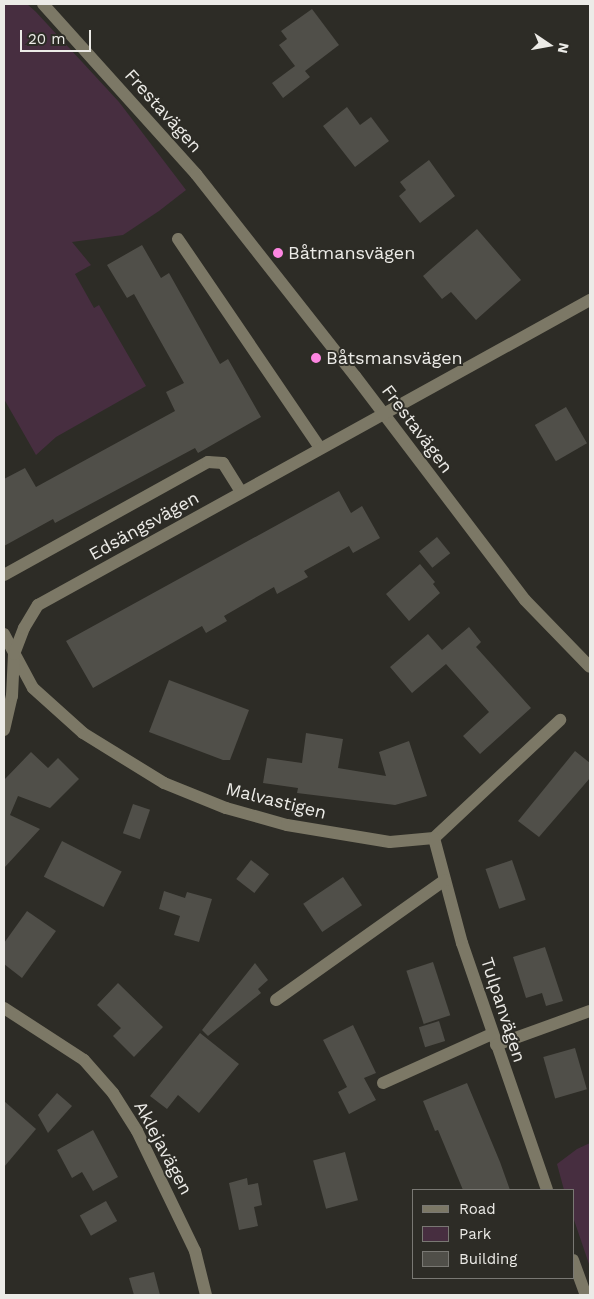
<!DOCTYPE html>
<html>
<head>
<meta charset="utf-8">
<style>
	body { margin:0 }
	#map { position:relative; width:594px; height:1299px; overflow:hidden; background:#2d2c26; font-family:"Work Sans",sans-serif }
	div>[style] { position:absolute }
	.green>* { inset:0; background:#472e40 }
	.building>* { inset:0; background:#504f49; transform-origin:0 0 }
	.minor>* { height:12px; margin:-6px; padding:0 6px; transform-origin:6px; border-radius:6px; background:#7c7866 }
	.dots>* { width:14px; height:14px; translate:-50% -50%; box-sizing:border-box; border:2px solid #2d2c26; border-radius:50% }
	span { translate:-50% -50%; white-space:nowrap; text-align:center; line-height:1.15; -webkit-text-stroke:4px #2d2c26; paint-order:stroke }
	.street-label { font-size:18px; color:#ecebe7 }
	.poi-label { font-size:18px; color:#ecebe7 }
	.left { translate:0 -50%; text-align:left }
	.frame { position:absolute; inset:0; border:5px solid #ecebe7; pointer-events:none }
	.legend { position:absolute; left:412px; top:1189px; width:162px; height:90px; box-sizing:border-box; background:#2d2c26; border:1px solid #797873; margin:0; padding:6px 9px; list-style:none; font-size:15px; color:#ecebe7 }
	.legend li { display:flex; align-items:center; gap:10px; height:25px }
	.legend b { width:25px; border:1px solid #797873 }
	.north { position:absolute; left:524px; top:20px; width:50px; height:50px; -webkit-text-stroke:4px #2d2c26; paint-order:stroke; rotate:102deg; font-size:14px; font-weight:700; line-height:20px; text-align:center; color:#ecebe7 }
	.north::after { content:''; display:block; margin:auto; width:18px; height:22px; background:#ecebe7; clip-path:polygon(50% 0,100% 100%,50% 72%,0 100%) }
	.scale { position:absolute; left:20px; top:30px; width:71px; height:22px; box-sizing:border-box; border:2px solid #ecebe7; border-top:0; padding-left:6px; font-size:15px; line-height:18px; white-space:nowrap; color:#ecebe7; -webkit-text-stroke:4px #2d2c26; paint-order:stroke }
</style>
</head>
<body>
<div id="map">
	<div class="green">
		<div style="clip-path:polygon(4px 4px,27px 4px,36px 12px,119px 102px,186px 190px,159px 211px,123px 235px,72px 242px,91px 265px,75px 274px,94px 308px,99px 305px,146px 386px,56px 437px,36px 455px,4px 399px)"></div>
		<div style="clip-path:polygon(590px 1143px,590px 1267px,573px 1217px,573px 1190px,564px 1190px,557px 1164px,577px 1149px)"></div>
	</div>
	<div class="building">
		<div style="clip-path:polygon(312px 9px,339px 45px,305px 71px,310px 77px,283px 98px,272px 83px,295px 66px,279px 45px,287px 39px,281px 31px)"></div>
		<div style="clip-path:polygon(347px 107px,360px 125px,371px 117px,389px 141px,355px 167px,323px 126px)"></div>
		<div style="clip-path:polygon(429px 160px,455px 196px,420px 223px,399px 196px,406px 190px,400px 182px)"></div>
		<div style="clip-path:polygon(477px 229px,521px 280px,476px 320px,451px 292px,442px 299px,423px 276px)"></div>
		<div style="clip-path:polygon(142px 245px,161px 278px,169px 273px,220px 364px,228px 359px,261px 417px,198px 453px,195px 448px,55px 523px,53px 519px,4px 546px,4px 479px,25px 468px,36px 487px,175px 411px,166px 392px,184px 383px,134px 294px,127px 298px,107px 265px)"></div>
		<div style="left:566px;top:407px;width:42px;height:36px;rotate:60deg"></div>
		<div style="clip-path:polygon(339px 491px,351px 513px,362px 506px,380px 538px,353px 553px,349px 546px,304px 571px,308px 577px,277px 594px,274px 587px,224px 616px,227px 621px,206px 633px,202px 626px,93px 688px,66px 641px)"></div>
		<div style="left:437px;top:537px;width:21px;height:23px;rotate:51deg"></div>
		<div style="clip-path:polygon(420px 564px,435px 582px,433px 584px,440px 593px,409px 621px,386px 594px)"></div>
		<div style="clip-path:polygon(469px 627px,481px 642px,476px 647px,531px 708px,480px 754px,463px 736px,489px 712px,446px 664px,412px 693px,390px 667px,428px 634px,442px 650px)"></div>
		<div style="clip-path:polygon(169px 680px,249px 710px,230px 760px,223px 760px,149px 732px)"></div>
		<div style="clip-path:polygon(306px 733px,343px 739px,338px 768px,386px 776px,379px 752px,409px 741px,427px 796px,395px 805px,297px 793px,298px 788px,263px 783px,267px 758px,302px 763px)"></div>
		<div style="clip-path:polygon(575px 751px,590px 763px,590px 778px,539px 837px,518px 821px)"></div>
		<div style="clip-path:polygon(31px 752px,48px 768px,58px 758px,79px 779px,50px 808px,18px 796px,10px 815px,40px 829px,4px 868px,4px 780px)"></div>
		<div style="left:133px;top:804px;width:18px;height:31px;rotate:19deg"></div>
		<div style="left:62px;top:841px;width:67px;height:40px;rotate:27deg"></div>
		<div style="left:251px;top:860px;width:23px;height:24px;rotate:38deg"></div>
		<div style="left:512px;top:860px;width:42px;height:28px;rotate:71deg"></div>
		<div style="left:343px;top:877px;width:34px;height:48px;rotate:56deg"></div>
		<div style="clip-path:polygon(164px 891px,185px 898px,187px 892px,212px 899px,199px 942px,174px 935px,180px 916px,159px 909px)"></div>
		<div style="clip-path:polygon(27px 911px,56px 931px,22px 978px,4px 964px,4px 943px)"></div>
		<div style="clip-path:polygon(545px 947px,563px 1001px,546px 1006px,542px 993px,526px 998px,513px 957px)"></div>
		<div style="left:433px;top:962px;width:56px;height:28px;rotate:72deg"></div>
		<div style="clip-path:polygon(255px 963px,268px 980px,258px 989px,261px 993px,208px 1036px,202px 1030px)"></div>
		<div style="clip-path:polygon(118px 983px,163px 1027px,134px 1057px,113px 1036px,121px 1028px,97px 1005px)"></div>
		<div style="left:439px;top:1021px;width:21px;height:21px;rotate:73deg"></div>
		<div style="clip-path:polygon(353px 1025px,376px 1073px,364px 1078px,376px 1100px,349px 1114px,338px 1092px,347px 1087px,323px 1040px)"></div>
		<div style="clip-path:polygon(200px 1033px,239px 1064px,199px 1113px,178px 1095px,167px 1109px,150px 1096px)"></div>
		<div style="left:575px;top:1048px;width:43px;height:33px;rotate:74deg"></div>
		<div style="clip-path:polygon(467px 1083px,500px 1162px,510px 1190px,463px 1190px,438px 1130px,435px 1131px,423px 1101px)"></div>
		<div style="clip-path:polygon(57px 1093px,72px 1106px,48px 1133px,38px 1115px)"></div>
		<div style="clip-path:polygon(4px 1101px,36px 1129px,4px 1167px)"></div>
		<div style="clip-path:polygon(93px 1130px,118px 1177px,93px 1191px,82px 1172px,72px 1178px,57px 1150px)"></div>
		<div style="left:345px;top:1152px;width:50px;height:33px;rotate:75deg"></div>
		<div style="clip-path:polygon(247px 1178px,248px 1185px,258px 1183px,262px 1205px,254px 1207px,258px 1226px,239px 1230px,229px 1183px)"></div>
		<div style="left:106px;top:1201px;width:23px;height:30px;rotate:61deg"></div>
		<div style="clip-path:polygon(154px 1272px,160px 1295px,134px 1295px,129px 1278px)"></div>
	</div>
	<div class="minor">
		<div style="left:43px;top:4px;width:229px;rotate:48deg"></div>
		<div style="left:196px;top:174px;width:257px;rotate:51.8deg"></div>
		<div style="left:355px;top:376px;width:281px;rotate:52.8deg"></div>
		<div style="left:525px;top:600px;width:93px;rotate:45.9deg"></div>
		<div style="left:178px;top:239px;width:253px;rotate:55.8deg"></div>
		<div style="left:4px;top:575px;width:233px;rotate:-29deg"></div>
		<div style="left:208px;top:462px;width:15px;rotate:4deg"></div>
		<div style="left:223px;top:463px;width:34px;rotate:58deg"></div>
		<div style="left:4px;top:634px;width:61px;rotate:61.8deg"></div>
		<div style="left:33px;top:688px;width:67px;rotate:42deg"></div>
		<div style="left:83px;top:733px;width:95px;rotate:31.7deg"></div>
		<div style="left:164px;top:783px;width:67px;rotate:22deg"></div>
		<div style="left:226px;top:808px;width:63px;rotate:15.6deg"></div>
		<div style="left:287px;top:825px;width:104px;rotate:9.4deg"></div>
		<div style="left:390px;top:842px;width:44px;rotate:-5.2deg"></div>
		<div style="left:434px;top:838px;width:173px;rotate:-43.1deg"></div>
		<div style="left:4px;top:730px;width:35px;rotate:-77deg"></div>
		<div style="left:12px;top:696px;width:42px;rotate:-87.3deg"></div>
		<div style="left:14px;top:654px;width:28px;rotate:-69deg"></div>
		<div style="left:24px;top:628px;width:27px;rotate:-59deg"></div>
		<div style="left:38px;top:605px;width:631px;rotate:-28.92deg"></div>
		<div style="left:434px;top:838px;width:109px;rotate:75.1deg"></div>
		<div style="left:462px;top:943px;width:261px;rotate:71deg"></div>
		<div style="left:276px;top:1000px;width:207px;rotate:-35.4deg"></div>
		<div style="left:4px;top:1008px;width:95px;rotate:33deg"></div>
		<div style="left:84px;top:1060px;width:44px;rotate:48.7deg"></div>
		<div style="left:113px;top:1093px;width:45px;rotate:57.7deg"></div>
		<div style="left:137px;top:1131px;width:133px;rotate:64.2deg"></div>
		<div style="left:195px;top:1251px;width:45px;rotate:76deg"></div>
		<div style="left:496px;top:1045px;width:100px;rotate:-19.9deg"></div>
		<div style="left:383px;top:1083px;width:120px;rotate:-24.2deg"></div>
		<div style="left:573px;top:1260px;width:37px;rotate:70deg"></div>
	</div>
	<div class="dots">
		<div style="left:278px;top:253px;background:#fd86e1"></div>
		<div style="left:316px;top:358px;background:#fd86e1"></div>
	</div>
	<div class="street-label">
		<span style="left:163px;top:111px;rotate:48deg">Frestavägen</span>
		<span style="left:417px;top:429px;rotate:53deg">Frestavägen</span>
		<span style="left:144px;top:526px;rotate:-29deg">Edsängsvägen</span>
		<span style="left:276px;top:801px;rotate:14deg">Malvastigen</span>
		<span style="left:503px;top:1010px;rotate:72deg">Tulpanvägen</span>
		<span style="left:163px;top:1148px;rotate:62deg">Aklejavägen</span>
	</div>
	<div class="poi-label">
		<span class="left" style="left:288px;top:253px">Båtmansvägen</span>
		<span class="left" style="left:326px;top:358px">Båtsmansvägen</span>
	</div>
	<div class="frame"></div>
	<ul class="legend">
	<li><b style="height:6px;background:#7c7866"></b>Road</li>
	<li><b style="height:14px;background:#472e40"></b>Park</li>
	<li><b style="height:14px;background:#504f49"></b>Building</li>
	</ul>
	<div class="north">N</div>
	<div class="scale">20 m</div>
</div>
</body>
</html>
